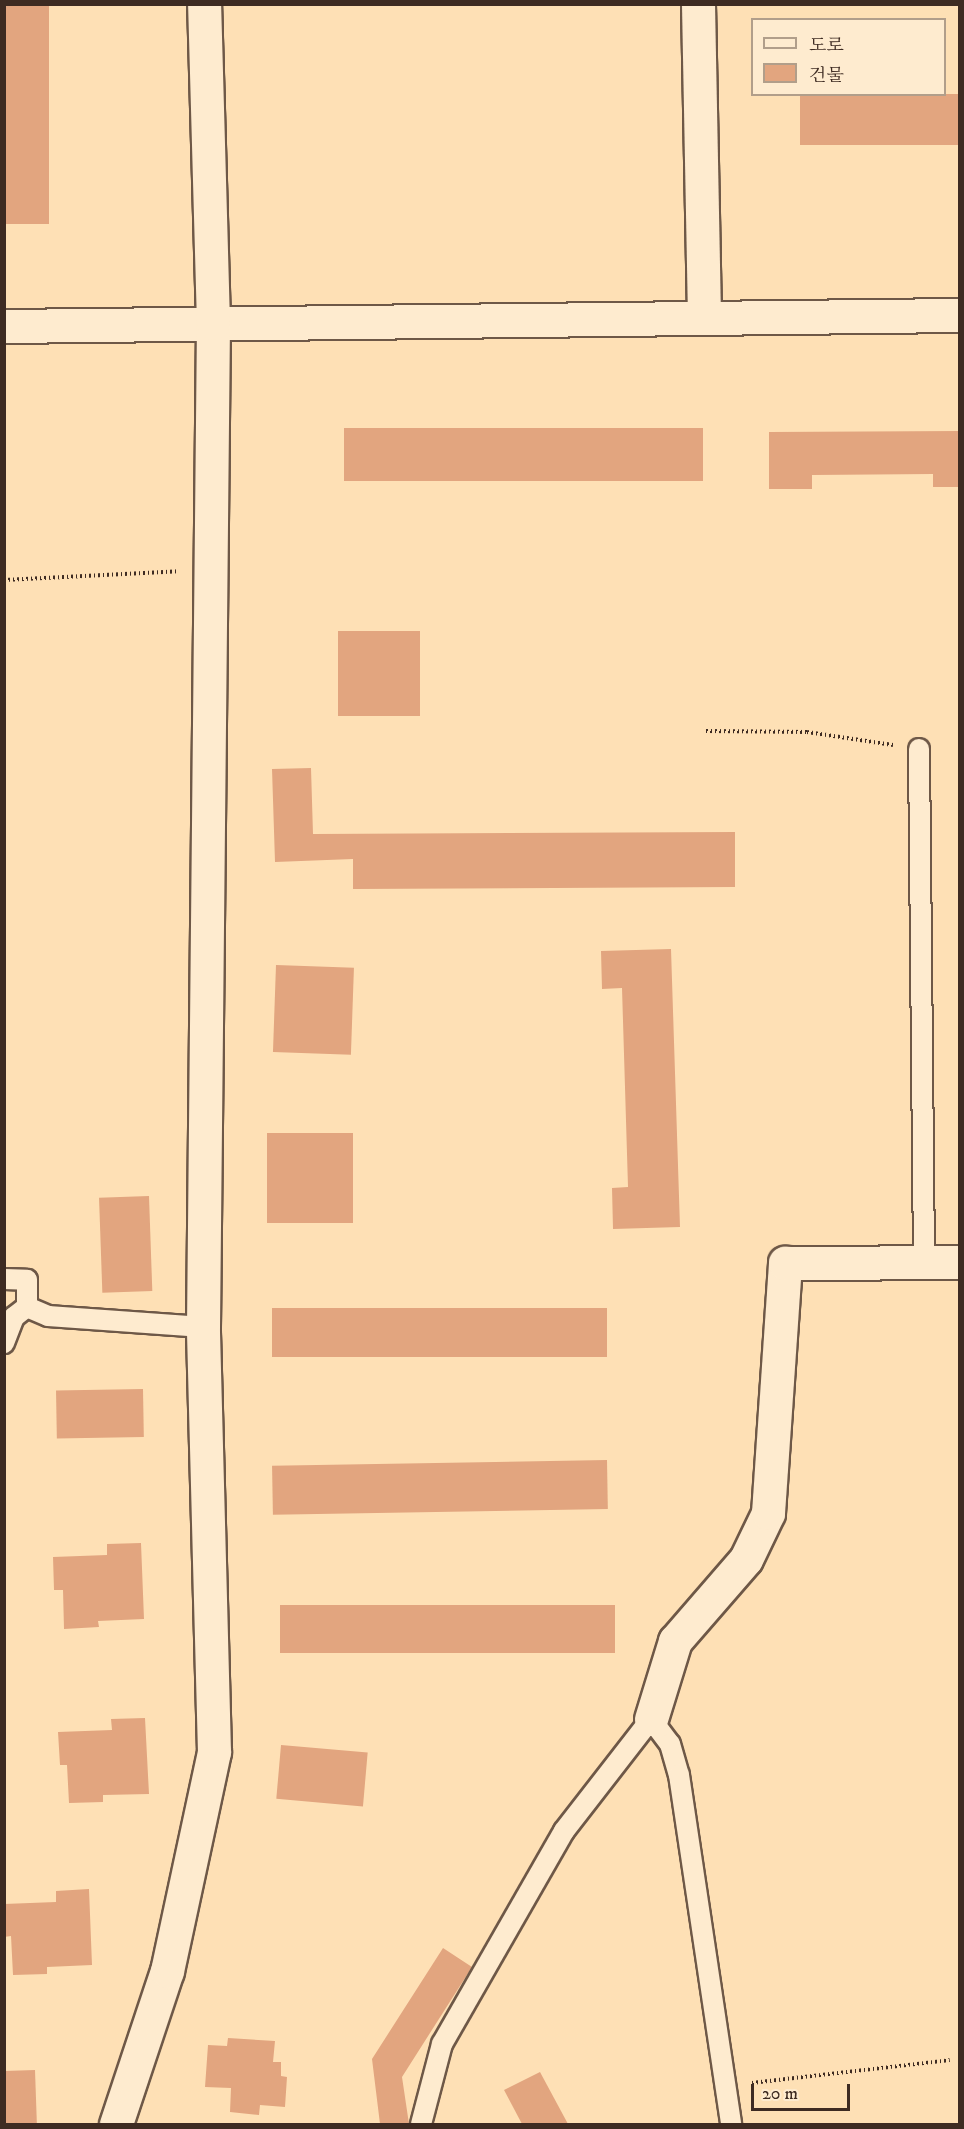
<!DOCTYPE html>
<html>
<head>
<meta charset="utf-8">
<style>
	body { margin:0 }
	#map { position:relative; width:964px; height:2129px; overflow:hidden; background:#fee0b5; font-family:"IM FELL DW Pica","Noto Serif KR",serif }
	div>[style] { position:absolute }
	.building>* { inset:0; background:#e2a57f; transform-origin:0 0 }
	.path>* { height:4px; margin-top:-2px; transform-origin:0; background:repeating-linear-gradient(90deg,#3e2b22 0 1.5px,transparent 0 4.5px) }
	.roads { filter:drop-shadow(2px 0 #6e5847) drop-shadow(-2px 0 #6e5847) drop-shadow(0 2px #6e5847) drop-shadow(0 -2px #6e5847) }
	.lane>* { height:20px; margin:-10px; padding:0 10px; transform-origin:10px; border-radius:10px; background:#feebcf }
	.street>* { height:33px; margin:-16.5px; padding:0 16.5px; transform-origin:16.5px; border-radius:16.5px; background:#feebcf }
	.secondary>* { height:33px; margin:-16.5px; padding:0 16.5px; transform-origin:16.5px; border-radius:16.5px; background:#feebcf }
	span { translate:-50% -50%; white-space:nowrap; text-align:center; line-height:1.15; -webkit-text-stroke:4.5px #feebcf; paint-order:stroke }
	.frame { position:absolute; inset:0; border:6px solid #3e2b22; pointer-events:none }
	.legend { position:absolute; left:751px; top:18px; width:195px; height:78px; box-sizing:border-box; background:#feebcf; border:2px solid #b19e8a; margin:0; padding:8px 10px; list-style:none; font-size:18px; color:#3e2b22 }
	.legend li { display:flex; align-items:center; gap:12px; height:30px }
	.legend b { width:30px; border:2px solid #b19e8a }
	.scale { position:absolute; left:751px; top:2084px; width:99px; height:27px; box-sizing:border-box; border:3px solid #3e2b22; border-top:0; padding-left:8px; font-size:18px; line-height:21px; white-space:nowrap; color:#3e2b22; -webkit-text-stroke:4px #feebcf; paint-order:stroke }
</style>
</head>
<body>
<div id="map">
	<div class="building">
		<div style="left:4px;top:4px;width:45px;height:220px"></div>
		<div style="left:800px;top:94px;width:160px;height:51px"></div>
		<div style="left:703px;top:428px;width:53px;height:359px;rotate:90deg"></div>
		<div style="clip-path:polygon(960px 431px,960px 487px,933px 487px,933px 474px,812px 475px,812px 489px,769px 489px,769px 432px)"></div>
		<div style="left:338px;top:631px;width:82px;height:85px"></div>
		<div style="clip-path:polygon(311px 768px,313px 834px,735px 832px,735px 887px,353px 889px,353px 859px,275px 862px,272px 769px)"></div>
		<div style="clip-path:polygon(671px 949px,680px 1227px,613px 1229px,612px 1188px,628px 1187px,622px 988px,602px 989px,601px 951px)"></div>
		<div style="left:276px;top:965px;width:78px;height:87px;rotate:2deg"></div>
		<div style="left:267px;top:1133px;width:86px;height:90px"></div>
		<div style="left:149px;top:1196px;width:95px;height:50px;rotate:88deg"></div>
		<div style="left:607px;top:1308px;width:49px;height:335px;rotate:90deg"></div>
		<div style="left:143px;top:1389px;width:48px;height:87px;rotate:89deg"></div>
		<div style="left:607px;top:1460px;width:49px;height:335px;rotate:89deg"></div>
		<div style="clip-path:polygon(141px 1543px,144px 1619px,98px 1621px,99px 1627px,64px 1629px,63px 1590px,54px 1590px,53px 1557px,107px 1555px,107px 1544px)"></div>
		<div style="left:615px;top:1605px;width:48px;height:335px;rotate:90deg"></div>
		<div style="clip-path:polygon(145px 1718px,149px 1794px,103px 1795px,103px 1802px,69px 1803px,67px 1765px,60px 1765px,58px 1732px,112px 1730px,111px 1719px)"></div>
		<div style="left:281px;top:1745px;width:87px;height:54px;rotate:5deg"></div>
		<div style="clip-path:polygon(89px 1889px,92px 1965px,47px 1967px,47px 1974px,13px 1975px,11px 1936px,4px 1937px,4px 1904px,56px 1902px,56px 1891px)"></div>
		<div style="clip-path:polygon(443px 1948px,472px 1967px,402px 2077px,409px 2124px,380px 2124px,372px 2059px)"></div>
		<div style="clip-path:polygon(228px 2038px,275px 2041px,273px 2062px,281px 2062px,281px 2076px,287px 2077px,285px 2107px,260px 2105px,259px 2115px,230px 2112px,231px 2088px,205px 2087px,208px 2045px,227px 2046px)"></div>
		<div style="left:35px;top:2070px;width:54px;height:31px;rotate:88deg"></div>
		<div style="clip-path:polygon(540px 2072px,568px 2124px,522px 2124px,504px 2090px)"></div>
	</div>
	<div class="path">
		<div style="left:4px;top:580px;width:175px;rotate:-2.9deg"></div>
		<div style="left:706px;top:731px;width:101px;rotate:0.6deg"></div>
		<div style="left:807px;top:732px;width:87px;rotate:8.6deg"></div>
		<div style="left:752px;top:2083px;width:199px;rotate:-6.6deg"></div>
	</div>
	<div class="roads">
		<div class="lane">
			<div style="left:919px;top:749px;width:514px;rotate:89.44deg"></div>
			<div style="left:4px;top:1279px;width:23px;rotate:2deg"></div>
			<div style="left:27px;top:1280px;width:27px;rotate:90deg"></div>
			<div style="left:27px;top:1307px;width:23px;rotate:23deg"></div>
			<div style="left:48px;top:1316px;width:155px;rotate:4.1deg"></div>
			<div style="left:4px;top:1343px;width:28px;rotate:-69deg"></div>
			<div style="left:14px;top:1317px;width:16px;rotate:-38deg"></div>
			<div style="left:421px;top:2124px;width:83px;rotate:-75.3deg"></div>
			<div style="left:442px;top:2044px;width:245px;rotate:-60.2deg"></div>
			<div style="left:564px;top:1831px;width:142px;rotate:-52.2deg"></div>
			<div style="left:651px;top:1719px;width:31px;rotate:53deg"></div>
			<div style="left:670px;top:1744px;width:32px;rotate:74deg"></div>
			<div style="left:679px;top:1775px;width:353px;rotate:81.5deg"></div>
		</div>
		<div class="street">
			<div style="left:698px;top:4px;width:310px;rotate:88.9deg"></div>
			<div style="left:4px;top:326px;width:956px;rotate:-0.66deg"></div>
			<div style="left:651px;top:1719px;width:82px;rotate:-72.9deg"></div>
			<div style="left:675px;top:1641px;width:108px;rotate:-49.1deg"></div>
			<div style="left:746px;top:1559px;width:51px;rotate:-64.4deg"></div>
			<div style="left:768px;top:1513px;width:251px;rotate:-86.1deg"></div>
			<div style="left:785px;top:1263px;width:175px;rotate:-0.3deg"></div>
		</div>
		<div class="secondary">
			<div style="left:116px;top:2124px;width:161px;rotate:-71.6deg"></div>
			<div style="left:167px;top:1971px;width:224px;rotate:-77.9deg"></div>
			<div style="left:214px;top:1752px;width:425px;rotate:-91.5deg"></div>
			<div style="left:203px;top:1327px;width:1004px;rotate:-89.43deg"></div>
			<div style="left:213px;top:323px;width:319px;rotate:-91.6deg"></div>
		</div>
	</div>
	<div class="frame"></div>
	<ul class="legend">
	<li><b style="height:8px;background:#feebcf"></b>도로</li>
	<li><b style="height:16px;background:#e2a57f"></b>건물</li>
	</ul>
	<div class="scale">20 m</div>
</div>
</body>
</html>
